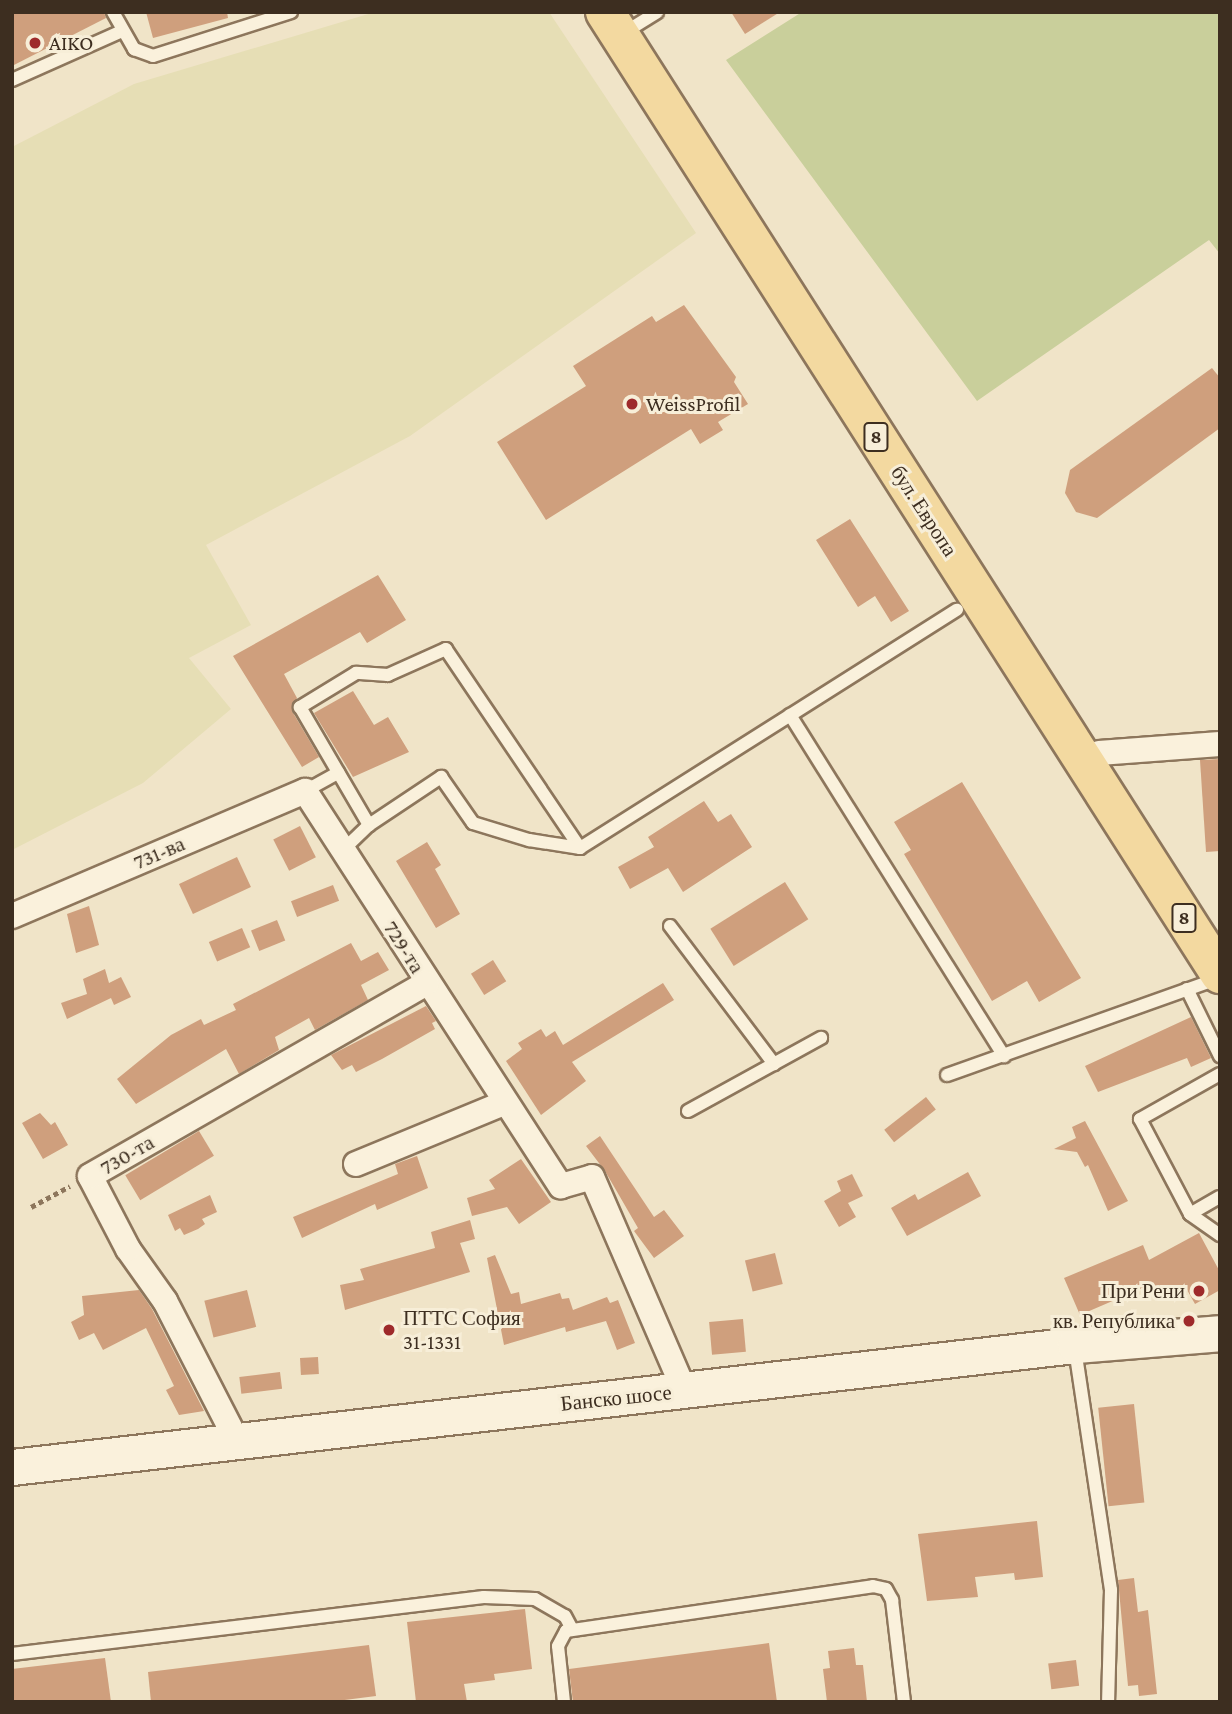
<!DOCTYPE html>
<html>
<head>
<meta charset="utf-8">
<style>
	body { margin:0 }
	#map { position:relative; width:1232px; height:1714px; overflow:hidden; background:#f0e4c8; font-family:"Crimson Pro",serif }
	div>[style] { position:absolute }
	.farmland>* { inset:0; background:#e6deb5 }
	.green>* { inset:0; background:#c9cf9b }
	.building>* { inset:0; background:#cf9f7d; transform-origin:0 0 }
	.path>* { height:4.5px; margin-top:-2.25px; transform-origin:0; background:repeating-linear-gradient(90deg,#8d765c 0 5px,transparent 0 8.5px) }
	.roads { filter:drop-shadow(2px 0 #8d765c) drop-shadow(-2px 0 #8d765c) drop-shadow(0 2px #8d765c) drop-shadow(0 -2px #8d765c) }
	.lane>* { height:12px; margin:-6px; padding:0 6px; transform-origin:6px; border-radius:6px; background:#faf1dc }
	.street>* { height:24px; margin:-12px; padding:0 12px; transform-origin:12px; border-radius:12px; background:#faf1dc }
	.secondary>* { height:35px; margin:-17.5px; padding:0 17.5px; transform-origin:17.5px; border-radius:17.5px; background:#faf1dc }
	.primary>* { height:38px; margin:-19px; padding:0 19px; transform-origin:19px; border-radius:19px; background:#f3d9a0 }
	.dots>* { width:19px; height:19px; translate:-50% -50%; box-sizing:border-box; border:4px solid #f7eed8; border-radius:50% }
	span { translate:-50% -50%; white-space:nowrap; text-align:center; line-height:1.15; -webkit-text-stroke:6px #f7eed8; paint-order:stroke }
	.shield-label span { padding:2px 5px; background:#f7eed8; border:2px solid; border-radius:5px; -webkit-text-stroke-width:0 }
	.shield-label { font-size:19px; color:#3d2e20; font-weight:700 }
	.poi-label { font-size:21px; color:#3d2e20 }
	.left { translate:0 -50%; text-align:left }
	.right { translate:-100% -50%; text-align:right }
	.street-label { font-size:21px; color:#3d2e20 }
	.frame { position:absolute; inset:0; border:14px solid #3d2e20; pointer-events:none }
</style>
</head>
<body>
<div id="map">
	<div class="farmland">
		<div style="clip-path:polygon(375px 12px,549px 12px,696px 233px,410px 436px,206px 545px,251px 625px,189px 658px,231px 709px,143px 783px,12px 850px,12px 147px,134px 84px)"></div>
	</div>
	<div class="green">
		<div style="clip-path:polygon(802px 12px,1220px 12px,1220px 254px,1209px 240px,977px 401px,726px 60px)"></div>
	</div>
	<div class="building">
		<div style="clip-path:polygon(12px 12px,104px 12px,106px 18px,12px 66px)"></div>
		<div style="clip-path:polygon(146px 12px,227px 12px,228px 18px,153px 38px)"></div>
		<div style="clip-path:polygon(731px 12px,780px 12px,745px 34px)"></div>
		<div style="clip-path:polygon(684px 305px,736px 377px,734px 382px,748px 404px,718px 422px,723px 430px,700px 444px,691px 429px,546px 520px,497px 442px,586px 386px,573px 366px,652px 316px,656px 322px)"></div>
		<div style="clip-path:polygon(1212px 368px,1220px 378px,1220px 428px,1097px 518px,1076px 512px,1065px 493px,1070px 470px)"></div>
		<div style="clip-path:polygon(850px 519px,909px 611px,891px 622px,875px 596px,858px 607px,816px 540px)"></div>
		<div style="clip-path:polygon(378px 575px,406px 620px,367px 643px,360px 632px,284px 674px,297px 698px,292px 711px,319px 757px,302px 767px,233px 656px)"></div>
		<div style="clip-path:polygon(353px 691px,374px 725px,388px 717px,409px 752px,353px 777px,314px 713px)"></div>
		<div style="clip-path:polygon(1220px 759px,1220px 851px,1206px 852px,1200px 760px)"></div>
		<div style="clip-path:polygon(962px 782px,1081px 978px,1039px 1002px,1027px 981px,992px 1001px,904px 854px,911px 850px,894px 822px)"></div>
		<div style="clip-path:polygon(704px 801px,718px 822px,731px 814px,752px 847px,683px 892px,668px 868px,630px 889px,618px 867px,654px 847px,648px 837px)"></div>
		<div style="left:300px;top:826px;width:35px;height:30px;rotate:63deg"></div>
		<div style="clip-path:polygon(427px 842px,441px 865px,435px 869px,460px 914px,436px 928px,396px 861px)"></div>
		<div style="left:237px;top:857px;width:33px;height:64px;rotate:65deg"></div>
		<div style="left:785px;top:882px;width:44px;height:88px;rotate:58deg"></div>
		<div style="left:333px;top:885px;width:17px;height:45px;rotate:69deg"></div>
		<div style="clip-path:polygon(89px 906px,99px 945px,76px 953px,67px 914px)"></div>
		<div style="left:277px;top:920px;width:22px;height:28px;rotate:68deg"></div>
		<div style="left:242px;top:928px;width:21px;height:36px;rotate:67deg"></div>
		<div style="clip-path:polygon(351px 943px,361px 961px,378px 952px,389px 970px,361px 985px,368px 1000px,315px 1030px,309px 1018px,275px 1037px,279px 1050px,239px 1074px,226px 1049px,136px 1104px,117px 1079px,171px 1035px,201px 1019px,204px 1025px,236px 1010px,233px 1004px)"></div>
		<div style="left:493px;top:960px;width:25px;height:26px;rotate:58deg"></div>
		<div style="clip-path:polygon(105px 969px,109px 983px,121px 977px,131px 997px,114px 1005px,111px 998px,67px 1019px,61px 1003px,87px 994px,83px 979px)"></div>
		<div style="clip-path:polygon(663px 983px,674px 1000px,572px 1062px,586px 1081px,541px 1115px,506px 1061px,522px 1049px,518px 1043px,541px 1029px,546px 1037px,555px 1031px,563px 1045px)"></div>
		<div style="clip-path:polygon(426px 1006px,436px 1021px,432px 1023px,435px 1029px,382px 1059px,356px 1072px,352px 1065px,342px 1070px,331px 1055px)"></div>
		<div style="clip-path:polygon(1191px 1017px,1211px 1058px,1191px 1067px,1187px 1058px,1098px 1092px,1085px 1066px)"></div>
		<div style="left:926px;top:1097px;width:16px;height:53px;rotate:52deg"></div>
		<div style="clip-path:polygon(40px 1113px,51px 1125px,55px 1122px,68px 1145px,43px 1159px,22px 1123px)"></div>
		<div style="clip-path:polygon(1085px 1121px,1128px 1201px,1108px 1211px,1088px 1165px,1085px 1167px,1077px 1152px,1054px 1149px,1076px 1138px,1072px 1127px)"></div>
		<div style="left:199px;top:1131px;width:29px;height:86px;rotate:59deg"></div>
		<div style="clip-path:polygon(600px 1136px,654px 1217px,664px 1210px,684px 1236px,654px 1258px,634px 1231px,638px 1228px,605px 1171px,586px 1146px)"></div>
		<div style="clip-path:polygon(417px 1156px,428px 1188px,377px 1210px,375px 1204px,302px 1238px,293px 1217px,398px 1174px,395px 1164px)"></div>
		<div style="clip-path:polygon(521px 1159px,551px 1202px,519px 1224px,507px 1207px,472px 1216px,467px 1198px,495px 1189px,489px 1180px)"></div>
		<div style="clip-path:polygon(968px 1172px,981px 1196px,907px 1236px,891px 1208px,915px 1194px,918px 1200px)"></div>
		<div style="clip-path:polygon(852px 1174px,863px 1196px,848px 1203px,856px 1217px,839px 1227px,824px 1201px,841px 1191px,837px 1181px)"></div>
		<div style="clip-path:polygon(210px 1195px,217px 1212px,202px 1219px,205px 1224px,198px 1229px,184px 1235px,180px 1228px,175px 1231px,168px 1215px)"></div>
		<div style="clip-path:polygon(470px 1220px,475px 1239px,460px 1243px,470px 1272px,345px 1310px,340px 1285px,364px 1280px,360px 1269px,435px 1248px,431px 1232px)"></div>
		<div style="clip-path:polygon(1199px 1233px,1220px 1272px,1220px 1290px,1195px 1304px,1186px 1288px,1166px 1297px,1152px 1284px,1080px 1315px,1064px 1278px,1143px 1245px,1149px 1260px)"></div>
		<div style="left:775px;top:1253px;width:32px;height:31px;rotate:76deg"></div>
		<div style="clip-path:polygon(495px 1255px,511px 1294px,519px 1292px,521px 1304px,560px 1293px,562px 1299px,569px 1298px,573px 1310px,607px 1297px,610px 1303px,618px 1300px,635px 1343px,617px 1350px,606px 1321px,566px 1332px,565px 1327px,504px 1345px,487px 1258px)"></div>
		<div style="clip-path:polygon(139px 1290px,152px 1309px,204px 1411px,179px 1415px,166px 1390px,174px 1386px,146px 1328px,103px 1350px,94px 1333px,79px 1340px,71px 1322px,84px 1315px,82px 1296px)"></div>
		<div style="left:247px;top:1290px;width:38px;height:44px;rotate:76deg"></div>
		<div style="left:743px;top:1319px;width:33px;height:34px;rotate:85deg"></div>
		<div style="left:318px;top:1357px;width:17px;height:18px;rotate:87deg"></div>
		<div style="left:280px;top:1372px;width:17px;height:41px;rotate:83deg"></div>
		<div style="left:1134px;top:1404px;width:99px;height:36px;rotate:84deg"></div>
		<div style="clip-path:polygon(1037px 1521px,1043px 1577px,1015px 1580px,1014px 1573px,975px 1577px,978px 1597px,927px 1601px,918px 1534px)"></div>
		<div style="clip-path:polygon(1134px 1578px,1138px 1612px,1148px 1610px,1157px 1694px,1139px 1696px,1138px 1685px,1128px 1686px,1118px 1580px)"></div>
		<div style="clip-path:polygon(525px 1609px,532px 1669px,494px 1674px,495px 1680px,464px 1684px,467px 1702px,416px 1702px,407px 1622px)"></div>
		<div style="clip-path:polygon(769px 1643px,777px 1702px,573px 1702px,569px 1669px)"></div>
		<div style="clip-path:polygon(369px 1645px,376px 1696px,329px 1702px,151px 1702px,148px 1672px)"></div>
		<div style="clip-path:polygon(854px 1648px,856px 1665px,863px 1665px,867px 1702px,827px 1702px,823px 1669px,830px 1668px,828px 1651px)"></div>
		<div style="clip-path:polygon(105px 1658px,111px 1702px,12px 1702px,12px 1669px)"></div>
		<div style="left:1076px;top:1660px;width:26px;height:28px;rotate:83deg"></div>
	</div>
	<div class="path">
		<div style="left:31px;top:1207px;width:44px;rotate:-28.3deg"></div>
	</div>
	<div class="roads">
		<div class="lane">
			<div style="left:113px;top:12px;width:43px;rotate:60.4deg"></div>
			<div style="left:134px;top:49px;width:20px;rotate:20deg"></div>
			<div style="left:153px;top:56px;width:145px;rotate:-17.7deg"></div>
			<div style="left:635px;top:26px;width:26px;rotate:-32deg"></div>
			<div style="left:12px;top:80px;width:118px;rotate:-24deg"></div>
			<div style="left:790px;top:715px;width:403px;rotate:57.9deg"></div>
			<div style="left:305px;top:791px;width:38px;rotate:-29deg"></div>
			<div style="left:580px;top:848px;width:240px;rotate:-124deg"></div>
			<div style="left:446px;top:649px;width:64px;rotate:155.9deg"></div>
			<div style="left:388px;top:675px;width:32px;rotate:-176deg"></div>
			<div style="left:356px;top:673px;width:66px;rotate:148.7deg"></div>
			<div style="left:300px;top:707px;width:137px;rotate:59.7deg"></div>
			<div style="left:369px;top:825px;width:87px;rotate:-33.7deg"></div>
			<div style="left:441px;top:777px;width:56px;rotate:55.2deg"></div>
			<div style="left:473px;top:823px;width:59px;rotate:16.9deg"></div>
			<div style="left:529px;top:840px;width:52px;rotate:8.9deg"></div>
			<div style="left:580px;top:848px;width:446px;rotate:-32.3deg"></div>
			<div style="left:343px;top:850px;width:36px;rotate:-44deg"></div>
			<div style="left:670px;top:926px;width:173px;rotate:53deg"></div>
			<div style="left:1187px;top:989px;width:75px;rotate:63.8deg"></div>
			<div style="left:1220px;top:1074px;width:92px;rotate:150.6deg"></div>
			<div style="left:1140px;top:1119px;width:107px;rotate:62.2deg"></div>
			<div style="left:1190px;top:1214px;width:37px;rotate:35deg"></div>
			<div style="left:947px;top:1075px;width:286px;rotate:-19.6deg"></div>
			<div style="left:688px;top:1111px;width:152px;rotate:-28.8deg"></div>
			<div style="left:1190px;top:1214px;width:34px;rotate:-30deg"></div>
			<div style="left:1075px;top:1349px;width:244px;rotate:81.5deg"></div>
			<div style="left:1111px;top:1590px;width:112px;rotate:91.5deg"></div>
			<div style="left:12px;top:1654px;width:475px;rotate:-6.9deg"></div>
			<div style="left:484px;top:1597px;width:51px;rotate:2.2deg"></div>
			<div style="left:535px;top:1599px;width:34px;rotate:30deg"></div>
			<div style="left:565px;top:1616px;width:15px;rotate:62deg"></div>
			<div style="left:564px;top:1702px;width:56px;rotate:-96.1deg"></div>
			<div style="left:558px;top:1646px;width:17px;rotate:-62deg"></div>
			<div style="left:566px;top:1631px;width:310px;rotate:-8.3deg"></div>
			<div style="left:873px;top:1586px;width:13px;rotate:13deg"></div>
			<div style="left:886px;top:1589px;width:13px;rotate:61deg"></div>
			<div style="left:892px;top:1600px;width:103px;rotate:83.3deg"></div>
		</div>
		<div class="street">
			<div style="left:1099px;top:753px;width:121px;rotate:-4.3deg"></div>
			<div style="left:12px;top:916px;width:319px;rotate:-23.1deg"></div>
			<div style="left:305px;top:791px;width:471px;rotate:57.1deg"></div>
			<div style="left:561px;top:1186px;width:32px;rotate:-16deg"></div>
			<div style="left:592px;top:1177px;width:232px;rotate:66.6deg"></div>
			<div style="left:356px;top:1164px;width:160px;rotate:-22.4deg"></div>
			<div style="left:237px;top:1441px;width:157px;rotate:-117.2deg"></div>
			<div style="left:165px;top:1301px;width:64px;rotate:-125.4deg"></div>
			<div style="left:128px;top:1249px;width:82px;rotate:-117.5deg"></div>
			<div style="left:90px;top:1176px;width:388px;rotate:-29.8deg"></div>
		</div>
		<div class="secondary">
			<div style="left:12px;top:1467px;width:1070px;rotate:-6.55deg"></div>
			<div style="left:1075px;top:1345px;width:145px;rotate:-4.7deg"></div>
		</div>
		<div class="primary">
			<div style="left:605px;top:12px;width:1142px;rotate:57.41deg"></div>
		</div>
	</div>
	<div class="dots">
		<div style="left:35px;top:43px;background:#9e2a2b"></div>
		<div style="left:632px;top:404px;background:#9e2a2b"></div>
		<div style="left:1199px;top:1291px;background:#9e2a2b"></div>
		<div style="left:1189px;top:1321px;background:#9e2a2b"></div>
		<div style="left:389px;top:1330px;background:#9e2a2b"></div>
	</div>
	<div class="shield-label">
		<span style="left:876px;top:437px">8</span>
		<span style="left:1184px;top:918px">8</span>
	</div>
	<div class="poi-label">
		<span class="left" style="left:49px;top:43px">AIKO</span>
		<span class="left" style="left:646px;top:404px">WeissProfil</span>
		<span class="right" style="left:1185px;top:1291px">При Рени</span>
		<span class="left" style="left:403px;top:1330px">ПТТС София<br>31-1331</span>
		<span class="right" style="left:1175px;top:1321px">кв. Република</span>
	</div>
	<div class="street-label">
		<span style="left:924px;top:511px;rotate:57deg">бул. Европа</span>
		<span style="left:159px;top:853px;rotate:-23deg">731-ва</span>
		<span style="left:404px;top:947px;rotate:58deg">729-та</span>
		<span style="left:127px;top:1155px;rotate:-30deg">730-та</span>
		<span style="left:616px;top:1398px;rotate:-6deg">Банско шосе</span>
	</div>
	<div class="frame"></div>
</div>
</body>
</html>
